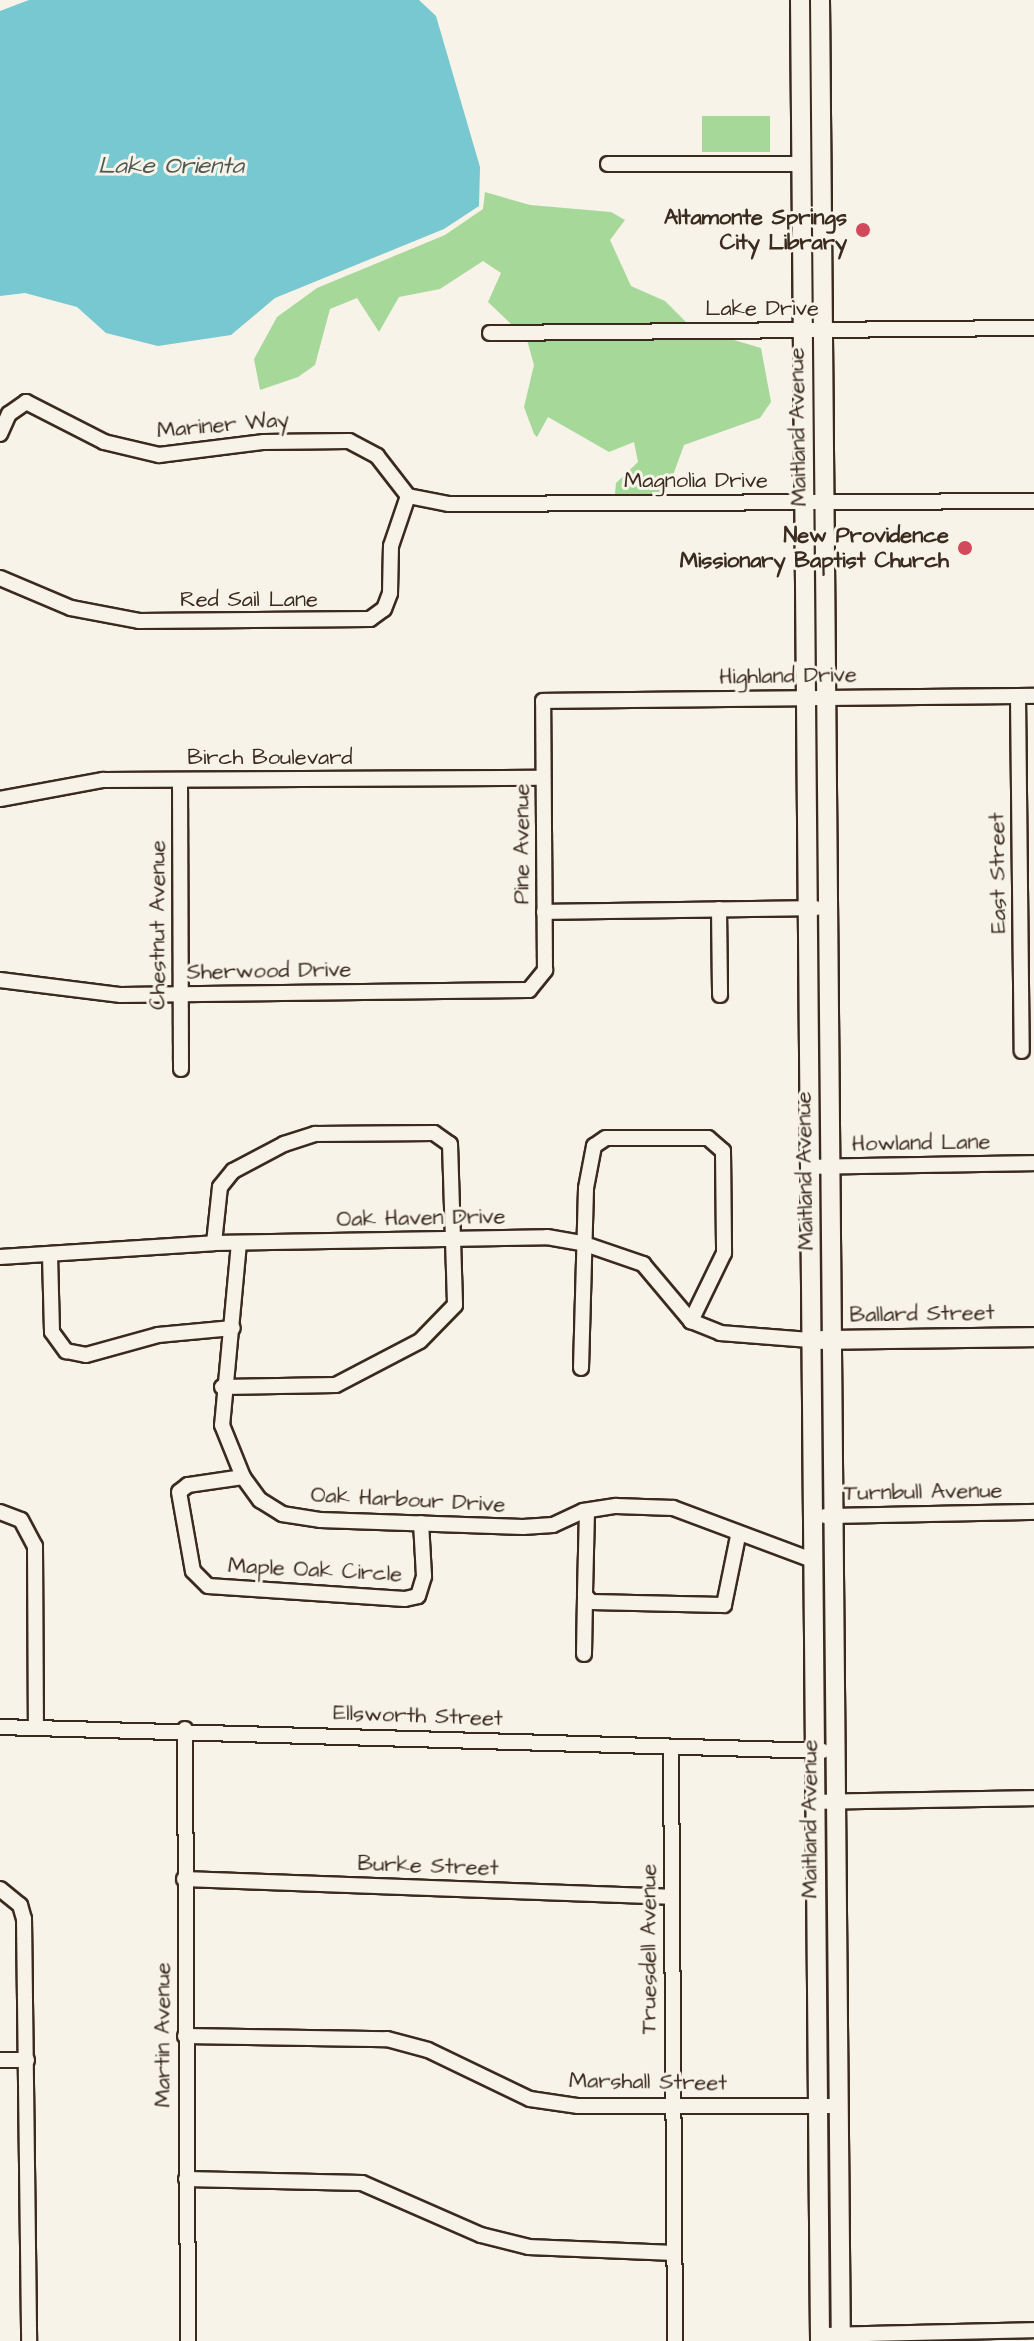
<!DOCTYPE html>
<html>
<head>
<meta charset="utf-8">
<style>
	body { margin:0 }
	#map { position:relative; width:1034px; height:2341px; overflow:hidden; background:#f7f3e8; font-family:"Architects Daughter",sans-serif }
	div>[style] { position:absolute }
	.green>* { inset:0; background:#a6d899; transform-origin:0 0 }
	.water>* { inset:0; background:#77c8d0 }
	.roads { filter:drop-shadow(2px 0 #3b2a1e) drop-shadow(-2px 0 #3b2a1e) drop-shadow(0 2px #3b2a1e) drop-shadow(0 -2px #3b2a1e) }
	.street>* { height:14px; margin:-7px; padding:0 7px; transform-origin:7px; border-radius:7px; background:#f7f3e8 }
	.secondary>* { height:18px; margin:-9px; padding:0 9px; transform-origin:9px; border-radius:9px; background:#f7f3e8 }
	.dots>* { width:22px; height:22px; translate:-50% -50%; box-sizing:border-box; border:4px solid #f7f3e8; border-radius:50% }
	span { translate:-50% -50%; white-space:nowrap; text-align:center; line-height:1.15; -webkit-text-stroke:6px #f7f3e8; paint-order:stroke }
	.poi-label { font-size:22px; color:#3b2a1e; font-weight:700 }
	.right { translate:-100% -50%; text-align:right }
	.street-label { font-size:22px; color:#3b2a1e }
	.water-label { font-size:24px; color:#4d5953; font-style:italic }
</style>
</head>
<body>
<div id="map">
	<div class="green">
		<div style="left:702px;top:116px;width:68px;height:36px"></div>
		<div style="clip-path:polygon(485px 192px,530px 205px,611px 212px,625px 220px,610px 240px,631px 286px,665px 301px,688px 324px,512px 325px,488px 302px,501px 273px,483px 261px,440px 289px,399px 297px,379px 332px,357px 298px,330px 309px,315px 365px,298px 377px,260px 390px,254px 359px,277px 317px,317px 288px,445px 235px,483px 209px)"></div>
		<div style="clip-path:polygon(727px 338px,761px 348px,771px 402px,760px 418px,684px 445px,665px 497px,615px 494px,616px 483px,638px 462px,634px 442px,609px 452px,548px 417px,537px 437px,534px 434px,524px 407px,534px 365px,527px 340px)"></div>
	</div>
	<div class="water">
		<div style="clip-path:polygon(29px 0,419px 0,436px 16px,480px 167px,479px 206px,444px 229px,275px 298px,231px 335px,158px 346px,106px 333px,77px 307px,25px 293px,0 296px,0 11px)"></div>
	</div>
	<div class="roads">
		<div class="street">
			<div style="left:608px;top:164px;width:191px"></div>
			<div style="left:490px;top:333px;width:544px;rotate:-0.53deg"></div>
			<div style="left:0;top:434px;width:22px;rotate:-66deg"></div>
			<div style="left:9px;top:414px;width:21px;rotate:-35deg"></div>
			<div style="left:26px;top:402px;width:88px;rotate:27.1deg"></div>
			<div style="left:104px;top:442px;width:57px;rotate:13.3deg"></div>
			<div style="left:159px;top:455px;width:106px;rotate:-7.1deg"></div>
			<div style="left:264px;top:442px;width:85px;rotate:-0.7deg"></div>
			<div style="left:349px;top:441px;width:32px;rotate:28deg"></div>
			<div style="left:377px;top:456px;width:51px;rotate:52.2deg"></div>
			<div style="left:408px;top:496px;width:42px;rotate:11deg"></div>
			<div style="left:449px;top:504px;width:585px;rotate:-0.29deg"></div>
			<div style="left:0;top:578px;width:77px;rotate:22.9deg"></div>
			<div style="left:71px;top:608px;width:69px;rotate:10.8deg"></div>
			<div style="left:139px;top:621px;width:231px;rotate:-0.5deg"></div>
			<div style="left:370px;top:619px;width:17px;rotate:-36deg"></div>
			<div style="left:384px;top:609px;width:17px;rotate:-69deg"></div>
			<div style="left:390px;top:593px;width:47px;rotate:-88.8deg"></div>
			<div style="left:391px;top:546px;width:53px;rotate:-71.2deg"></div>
			<div style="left:1018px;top:696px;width:355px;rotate:89.4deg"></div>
			<div style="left:180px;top:781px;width:288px;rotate:89.8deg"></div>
			<div style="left:0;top:799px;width:105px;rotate:-10.5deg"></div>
			<div style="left:103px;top:780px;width:440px;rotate:-0.3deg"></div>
			<div style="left:719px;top:909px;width:86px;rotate:89.3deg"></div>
			<div style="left:544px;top:912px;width:272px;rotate:-0.8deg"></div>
			<div style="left:0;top:980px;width:122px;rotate:7.1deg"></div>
			<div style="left:121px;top:995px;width:408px;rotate:-0.7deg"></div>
			<div style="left:529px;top:990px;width:26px;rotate:-51deg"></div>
			<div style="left:545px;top:970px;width:269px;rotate:-90.4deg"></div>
			<div style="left:543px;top:701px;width:491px;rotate:-0.6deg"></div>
			<div style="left:808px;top:1167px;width:226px;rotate:-1deg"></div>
			<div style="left:214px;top:1243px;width:56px;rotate:-83.9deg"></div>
			<div style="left:220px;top:1187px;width:21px;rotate:-51deg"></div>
			<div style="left:233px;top:1171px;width:58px;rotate:-27.9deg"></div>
			<div style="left:284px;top:1144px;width:33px;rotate:-18deg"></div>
			<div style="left:315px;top:1134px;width:119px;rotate:-0.5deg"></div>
			<div style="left:434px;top:1133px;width:19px;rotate:35deg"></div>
			<div style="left:450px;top:1144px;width:161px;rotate:88.2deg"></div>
			<div style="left:455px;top:1305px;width:50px;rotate:134.2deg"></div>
			<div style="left:420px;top:1341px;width:95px;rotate:152.4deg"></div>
			<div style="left:336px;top:1385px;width:114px;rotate:179deg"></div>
			<div style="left:239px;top:1243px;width:183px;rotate:95.3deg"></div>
			<div style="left:222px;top:1425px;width:56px;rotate:68deg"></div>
			<div style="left:243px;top:1477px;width:29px;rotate:54deg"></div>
			<div style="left:260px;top:1500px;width:26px;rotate:32deg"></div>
			<div style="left:282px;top:1514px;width:38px;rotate:9deg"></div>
			<div style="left:320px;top:1520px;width:203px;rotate:2deg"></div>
			<div style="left:523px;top:1527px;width:30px;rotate:-4deg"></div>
			<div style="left:553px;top:1525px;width:33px;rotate:-25deg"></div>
			<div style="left:583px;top:1511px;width:33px;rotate:-9deg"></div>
			<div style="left:616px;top:1506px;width:57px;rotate:2deg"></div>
			<div style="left:673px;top:1508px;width:148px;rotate:20.5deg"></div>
			<div style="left:50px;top:1255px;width:77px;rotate:88.5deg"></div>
			<div style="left:52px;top:1332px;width:24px;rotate:54deg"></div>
			<div style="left:66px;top:1351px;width:20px;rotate:11deg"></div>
			<div style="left:86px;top:1355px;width:75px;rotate:-15.5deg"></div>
			<div style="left:158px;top:1335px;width:75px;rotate:-5.3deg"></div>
			<div style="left:0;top:1257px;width:214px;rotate:-3.7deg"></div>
			<div style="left:214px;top:1243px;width:333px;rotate:-1deg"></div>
			<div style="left:547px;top:1237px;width:36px;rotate:10deg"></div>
			<div style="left:582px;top:1243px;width:65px;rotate:19deg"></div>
			<div style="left:643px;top:1264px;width:75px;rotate:49.9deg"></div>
			<div style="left:691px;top:1321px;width:31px;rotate:22deg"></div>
			<div style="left:720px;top:1333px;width:90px;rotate:4.4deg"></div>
			<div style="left:581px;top:1368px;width:180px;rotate:-88.4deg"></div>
			<div style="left:586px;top:1188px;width:43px;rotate:-79.2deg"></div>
			<div style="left:594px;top:1146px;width:14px;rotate:-34deg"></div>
			<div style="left:606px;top:1138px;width:102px"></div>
			<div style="left:708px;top:1138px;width:20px;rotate:41deg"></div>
			<div style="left:723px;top:1151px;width:102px;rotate:89.4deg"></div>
			<div style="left:724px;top:1253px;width:76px;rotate:115.9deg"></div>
			<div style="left:243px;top:1477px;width:56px;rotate:171.7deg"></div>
			<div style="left:188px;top:1485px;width:11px;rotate:142deg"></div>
			<div style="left:179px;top:1492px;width:80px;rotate:80deg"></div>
			<div style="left:193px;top:1571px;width:21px;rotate:45deg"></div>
			<div style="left:208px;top:1586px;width:197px;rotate:3.8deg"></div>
			<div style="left:405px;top:1599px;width:13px;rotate:-13deg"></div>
			<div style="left:418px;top:1596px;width:21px;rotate:-73deg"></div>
			<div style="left:424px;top:1576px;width:53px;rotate:-93.2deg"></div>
			<div style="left:587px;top:1511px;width:84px;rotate:91.4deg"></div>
			<div style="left:585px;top:1595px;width:9px;rotate:49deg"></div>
			<div style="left:591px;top:1602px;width:133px;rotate:1.3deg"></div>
			<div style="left:724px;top:1605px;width:70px;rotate:-78.5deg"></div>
			<div style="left:0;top:1512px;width:22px;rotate:21deg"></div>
			<div style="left:21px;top:1520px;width:30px;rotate:62deg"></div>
			<div style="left:35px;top:1546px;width:181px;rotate:89.7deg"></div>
			<div style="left:825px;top:1516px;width:209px;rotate:-1.1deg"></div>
			<div style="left:584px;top:1654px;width:59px;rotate:-89deg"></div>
			<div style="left:0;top:1727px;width:823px;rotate:1.67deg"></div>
			<div style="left:185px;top:1729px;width:612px;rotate:89.72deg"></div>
			<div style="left:671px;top:1749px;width:592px;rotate:89.61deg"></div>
			<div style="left:814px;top:1802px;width:220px;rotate:-1deg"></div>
			<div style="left:184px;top:1879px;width:486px;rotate:2.1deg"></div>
			<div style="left:0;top:1889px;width:26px;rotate:39deg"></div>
			<div style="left:20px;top:1905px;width:15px;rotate:74deg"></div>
			<div style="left:24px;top:1919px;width:422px;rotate:89.3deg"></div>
			<div style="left:185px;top:2036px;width:202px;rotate:0.9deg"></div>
			<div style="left:387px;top:2039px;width:42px;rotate:15deg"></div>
			<div style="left:428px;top:2050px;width:113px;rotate:25.7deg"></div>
			<div style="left:530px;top:2099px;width:49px;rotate:8.3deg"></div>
			<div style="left:578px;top:2106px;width:258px"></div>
			<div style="left:0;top:2060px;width:27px"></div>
			<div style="left:186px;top:2179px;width:176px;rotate:1.3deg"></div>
			<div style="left:362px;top:2183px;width:130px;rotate:23.6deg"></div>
			<div style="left:481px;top:2235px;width:49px;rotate:14deg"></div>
			<div style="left:529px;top:2247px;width:145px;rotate:2.4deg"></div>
			<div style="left:820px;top:2335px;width:214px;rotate:-1.3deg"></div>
		</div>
		<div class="secondary">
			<div style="left:800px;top:0;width:2341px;rotate:89.51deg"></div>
			<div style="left:820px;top:0;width:2341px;rotate:89.49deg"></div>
			<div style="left:821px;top:1340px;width:213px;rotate:-0.8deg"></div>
		</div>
	</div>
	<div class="dots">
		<div style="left:863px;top:230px;background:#d1495b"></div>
		<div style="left:965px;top:548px;background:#d1495b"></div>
	</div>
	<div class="poi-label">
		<span class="right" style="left:847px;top:230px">Altamonte Springs<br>City Library</span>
		<span class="right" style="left:949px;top:548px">New Providence<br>Missionary Baptist Church</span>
	</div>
	<div class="street-label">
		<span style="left:762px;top:309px">Lake Drive</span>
		<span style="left:223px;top:425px;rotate:-5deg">Mariner Way</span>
		<span style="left:798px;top:427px;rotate:-91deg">Maitland Avenue</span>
		<span style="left:696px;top:481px">Magnolia Drive</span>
		<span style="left:249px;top:600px">Red Sail Lane</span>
		<span style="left:788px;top:676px;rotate:-1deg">Highland Drive</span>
		<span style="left:270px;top:758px">Birch Boulevard</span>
		<span style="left:522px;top:844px;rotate:-90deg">Pine Avenue</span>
		<span style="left:998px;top:873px;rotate:-91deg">East Street</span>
		<span style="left:158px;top:925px;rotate:-90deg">Chestnut Avenue</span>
		<span style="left:269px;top:971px;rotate:-1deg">Sherwood Drive</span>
		<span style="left:921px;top:1143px;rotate:-1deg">Howland Lane</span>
		<span style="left:805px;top:1171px;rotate:-91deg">Maitland Avenue</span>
		<span style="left:421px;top:1218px;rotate:-1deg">Oak Haven Drive</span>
		<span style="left:922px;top:1314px;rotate:-1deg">Ballard Street</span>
		<span style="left:923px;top:1492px;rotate:-1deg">Turnbull Avenue</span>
		<span style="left:408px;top:1500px;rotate:3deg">Oak Harbour Drive</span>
		<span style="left:315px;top:1570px;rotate:3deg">Maple Oak Circle</span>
		<span style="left:418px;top:1716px;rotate:2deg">Ellsworth Street</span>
		<span style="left:810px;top:1819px;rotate:-90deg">Maitland Avenue</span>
		<span style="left:428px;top:1866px;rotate:2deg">Burke Street</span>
		<span style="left:649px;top:1949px;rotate:-90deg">Truesdell Avenue</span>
		<span style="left:163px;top:2035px;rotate:-90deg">Martin Avenue</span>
		<span style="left:648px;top:2082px;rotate:1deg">Marshall Street</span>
	</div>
	<div class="water-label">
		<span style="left:171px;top:167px">Lake Orienta</span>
	</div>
</div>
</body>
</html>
